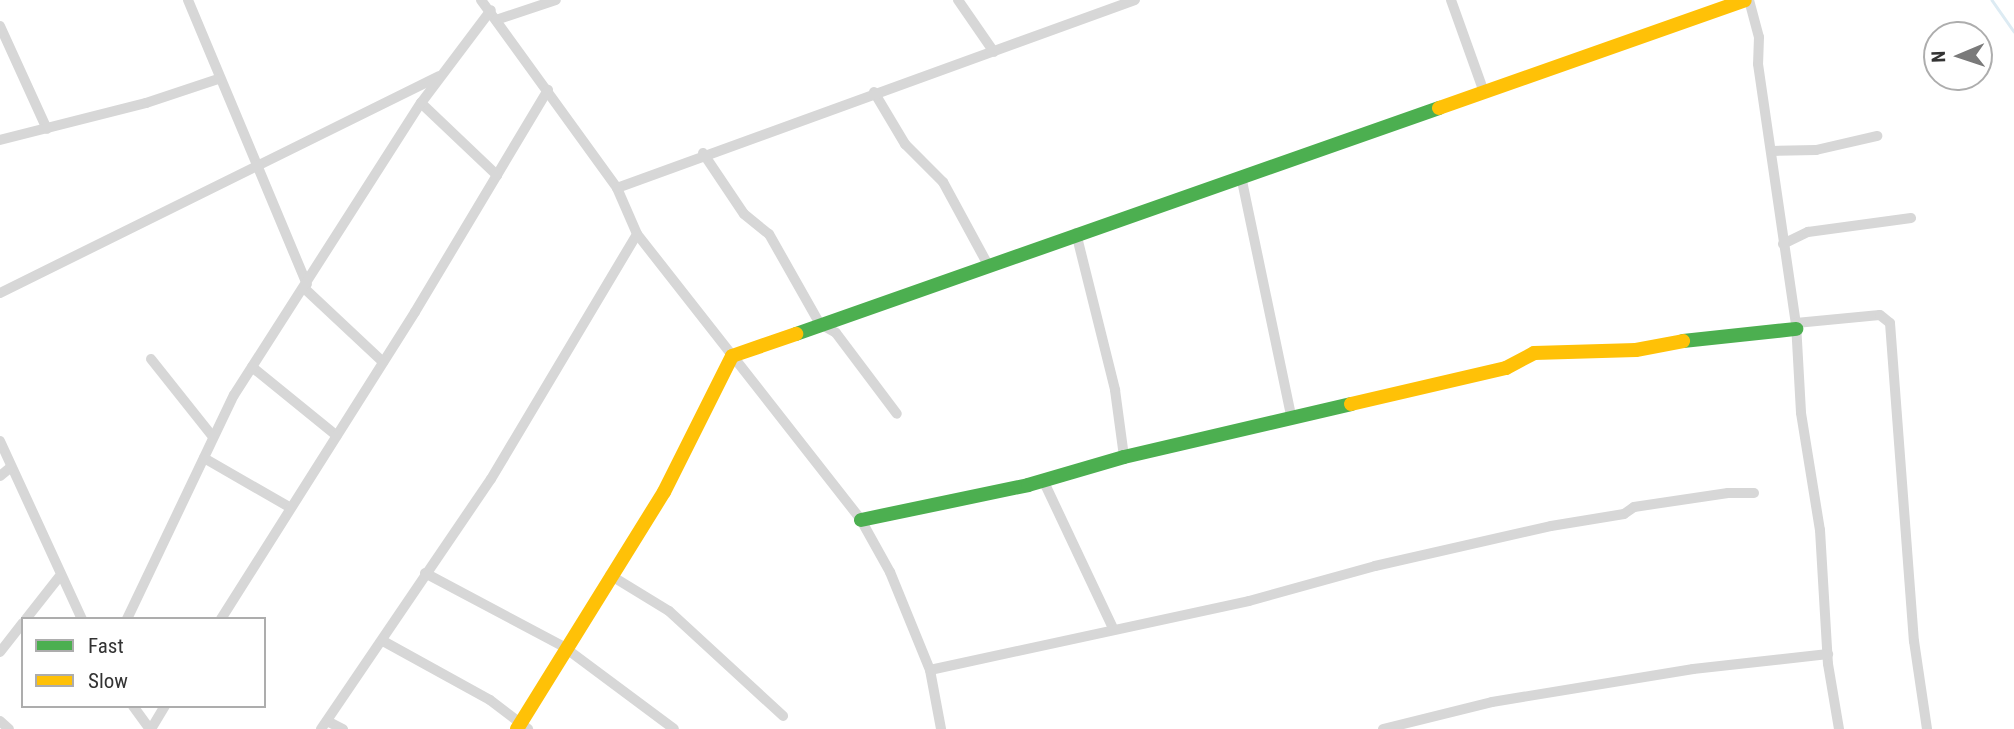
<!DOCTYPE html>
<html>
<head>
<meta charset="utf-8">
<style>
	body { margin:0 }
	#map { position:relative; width:2014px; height:729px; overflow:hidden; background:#fff; font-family:"Roboto Condensed",sans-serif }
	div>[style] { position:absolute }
	.stream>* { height:2.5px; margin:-1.25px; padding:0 1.25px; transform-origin:1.25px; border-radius:1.25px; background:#ddebf3 }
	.street>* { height:10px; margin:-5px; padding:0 5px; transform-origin:5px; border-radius:5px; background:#d7d7d7 }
	.fast>* { height:14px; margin:-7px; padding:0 7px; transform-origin:7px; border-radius:7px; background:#4caf50 }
	.slow>* { height:14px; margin:-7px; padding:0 7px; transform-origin:7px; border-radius:7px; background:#ffc107 }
	span { translate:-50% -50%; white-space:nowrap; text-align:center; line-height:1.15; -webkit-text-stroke:7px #fff; paint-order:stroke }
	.legend { position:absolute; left:21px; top:617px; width:245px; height:91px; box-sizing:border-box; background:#fff; border:2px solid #adadad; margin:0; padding:9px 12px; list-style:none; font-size:21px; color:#333 }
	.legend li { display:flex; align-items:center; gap:14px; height:35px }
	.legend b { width:35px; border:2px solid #adadad }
	.north { position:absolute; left:1923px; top:21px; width:70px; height:70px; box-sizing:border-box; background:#fff; border:2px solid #adadad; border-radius:50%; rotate:268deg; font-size:19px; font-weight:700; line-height:28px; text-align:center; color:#333 }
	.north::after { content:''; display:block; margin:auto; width:24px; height:32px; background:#7a7a7a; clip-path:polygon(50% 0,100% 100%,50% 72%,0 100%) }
</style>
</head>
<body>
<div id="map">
	<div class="stream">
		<div style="left:1992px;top:0;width:38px;rotate:55deg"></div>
	</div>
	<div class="street">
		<div style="left:188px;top:0;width:308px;rotate:67.3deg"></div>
		<div style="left:481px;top:0;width:232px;rotate:54.1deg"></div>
		<div style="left:617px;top:188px;width:50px;rotate:66.5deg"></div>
		<div style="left:637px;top:234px;width:363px;rotate:51.9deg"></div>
		<div style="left:861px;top:520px;width:60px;rotate:60.9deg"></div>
		<div style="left:890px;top:572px;width:106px;rotate:67.8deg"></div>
		<div style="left:930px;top:670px;width:60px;rotate:79.4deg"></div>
		<div style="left:958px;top:0;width:63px;rotate:55.3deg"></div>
		<div style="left:1451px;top:0;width:98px;rotate:70.3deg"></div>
		<div style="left:1749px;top:0;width:38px;rotate:75deg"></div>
		<div style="left:1759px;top:37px;width:27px;rotate:92deg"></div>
		<div style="left:1758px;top:64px;width:262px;rotate:81.7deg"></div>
		<div style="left:1796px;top:323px;width:90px;rotate:86.8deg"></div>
		<div style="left:1801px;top:413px;width:119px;rotate:80.8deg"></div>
		<div style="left:1820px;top:530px;width:134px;rotate:86.6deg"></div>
		<div style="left:1828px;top:664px;width:66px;rotate:80.4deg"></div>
		<div style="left:496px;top:20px;width:63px;rotate:-18.4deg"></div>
		<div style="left:0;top:26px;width:113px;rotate:65.5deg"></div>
		<div style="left:874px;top:92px;width:61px;rotate:59.2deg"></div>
		<div style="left:905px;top:144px;width:54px;rotate:45deg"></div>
		<div style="left:943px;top:182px;width:94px;rotate:61.5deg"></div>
		<div style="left:421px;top:103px;width:105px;rotate:43.5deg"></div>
		<div style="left:0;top:140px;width:151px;rotate:-14.2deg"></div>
		<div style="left:146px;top:103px;width:76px;rotate:-18.4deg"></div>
		<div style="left:1772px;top:151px;width:44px;rotate:-1.3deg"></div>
		<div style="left:1816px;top:150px;width:63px;rotate:-12.9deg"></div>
		<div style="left:703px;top:153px;width:73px;rotate:56.1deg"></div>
		<div style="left:744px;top:214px;width:32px;rotate:39deg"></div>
		<div style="left:769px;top:234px;width:103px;rotate:60.5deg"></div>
		<div style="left:820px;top:324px;width:18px;rotate:29deg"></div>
		<div style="left:836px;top:333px;width:101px;rotate:53deg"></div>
		<div style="left:1241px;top:176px;width:245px;rotate:78.2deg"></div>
		<div style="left:617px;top:188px;width:551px;rotate:-19.95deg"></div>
		<div style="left:1076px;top:233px;width:162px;rotate:76deg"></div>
		<div style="left:1115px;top:390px;width:68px;rotate:82.3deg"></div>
		<div style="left:1783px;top:244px;width:28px;rotate:-26deg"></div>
		<div style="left:1808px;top:232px;width:104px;rotate:-7.7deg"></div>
		<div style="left:304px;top:288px;width:108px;rotate:43.1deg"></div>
		<div style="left:0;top:293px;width:490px;rotate:-26.3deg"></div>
		<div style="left:1796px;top:323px;width:84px;rotate:-5.4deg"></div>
		<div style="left:1880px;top:315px;width:13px;rotate:39deg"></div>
		<div style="left:1890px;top:323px;width:319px;rotate:85.7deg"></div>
		<div style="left:1914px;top:641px;width:89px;rotate:81.6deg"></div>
		<div style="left:151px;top:359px;width:100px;rotate:51.5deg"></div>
		<div style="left:252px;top:367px;width:109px;rotate:39.1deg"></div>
		<div style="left:0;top:441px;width:196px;rotate:65.3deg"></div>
		<div style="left:204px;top:458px;width:100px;rotate:29.9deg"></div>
		<div style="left:0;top:476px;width:14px;rotate:-39deg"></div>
		<div style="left:1043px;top:480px;width:164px;rotate:64.7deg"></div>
		<div style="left:425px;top:573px;width:157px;rotate:28deg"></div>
		<div style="left:564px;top:647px;width:137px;rotate:36.7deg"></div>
		<div style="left:610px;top:575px;width:69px;rotate:31.4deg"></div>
		<div style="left:669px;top:611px;width:155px;rotate:42.6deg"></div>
		<div style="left:26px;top:619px;width:53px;rotate:-51.8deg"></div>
		<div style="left:127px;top:619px;width:248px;rotate:-64.5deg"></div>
		<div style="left:234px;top:395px;width:347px;rotate:-57.4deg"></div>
		<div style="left:421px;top:103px;width:116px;rotate:-53deg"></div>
		<div style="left:221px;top:619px;width:363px;rotate:-57.7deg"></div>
		<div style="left:415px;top:312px;width:259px;rotate:-59.1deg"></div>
		<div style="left:383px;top:641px;width:122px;rotate:28.9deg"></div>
		<div style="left:490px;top:700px;width:48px;rotate:37.3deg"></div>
		<div style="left:0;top:652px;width:37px;rotate:-52deg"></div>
		<div style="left:930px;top:670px;width:326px;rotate:-12.2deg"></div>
		<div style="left:1249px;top:601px;width:131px;rotate:-15.5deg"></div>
		<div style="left:1375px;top:566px;width:180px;rotate:-12.8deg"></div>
		<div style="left:1551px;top:526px;width:74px;rotate:-9.3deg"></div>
		<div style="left:1624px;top:514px;width:12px;rotate:-35deg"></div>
		<div style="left:1634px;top:507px;width:95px;rotate:-8.5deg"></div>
		<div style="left:1728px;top:493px;width:26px"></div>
		<div style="left:133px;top:706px;width:29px;rotate:54deg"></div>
		<div style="left:0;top:721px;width:12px;rotate:42deg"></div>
		<div style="left:327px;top:721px;width:18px;rotate:27deg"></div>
		<div style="left:151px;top:729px;width:27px;rotate:-59deg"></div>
		<div style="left:321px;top:729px;width:302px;rotate:-55.8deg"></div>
		<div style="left:491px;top:479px;width:285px;rotate:-59.2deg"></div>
		<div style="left:1383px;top:729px;width:112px;rotate:-13.9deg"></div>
		<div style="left:1492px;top:702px;width:204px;rotate:-9.3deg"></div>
		<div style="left:1693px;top:669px;width:136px;rotate:-6.3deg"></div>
	</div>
	<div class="fast">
		<div style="left:796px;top:334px;width:682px;rotate:-19.37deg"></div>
		<div style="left:1683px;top:341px;width:114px;rotate:-6.1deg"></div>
		<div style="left:861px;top:520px;width:171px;rotate:-11.8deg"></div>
		<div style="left:1028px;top:485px;width:100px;rotate:-16.3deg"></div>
		<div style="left:1124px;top:457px;width:233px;rotate:-13.1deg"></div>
	</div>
	<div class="slow">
		<div style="left:1439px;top:108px;width:324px;rotate:-19.4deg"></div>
		<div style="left:1351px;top:404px;width:159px;rotate:-13.1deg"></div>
		<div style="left:1506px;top:368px;width:32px;rotate:-28deg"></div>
		<div style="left:1534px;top:353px;width:102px;rotate:-1.7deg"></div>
		<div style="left:1636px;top:350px;width:48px;rotate:-10.8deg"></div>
		<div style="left:517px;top:729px;width:279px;rotate:-58.2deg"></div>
		<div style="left:664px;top:492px;width:152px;rotate:-63.4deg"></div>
		<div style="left:732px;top:356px;width:68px;rotate:-19deg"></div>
	</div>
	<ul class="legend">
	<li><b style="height:9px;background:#4caf50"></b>Fast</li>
	<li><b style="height:9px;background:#ffc107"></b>Slow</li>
	</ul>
	<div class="north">N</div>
</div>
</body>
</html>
